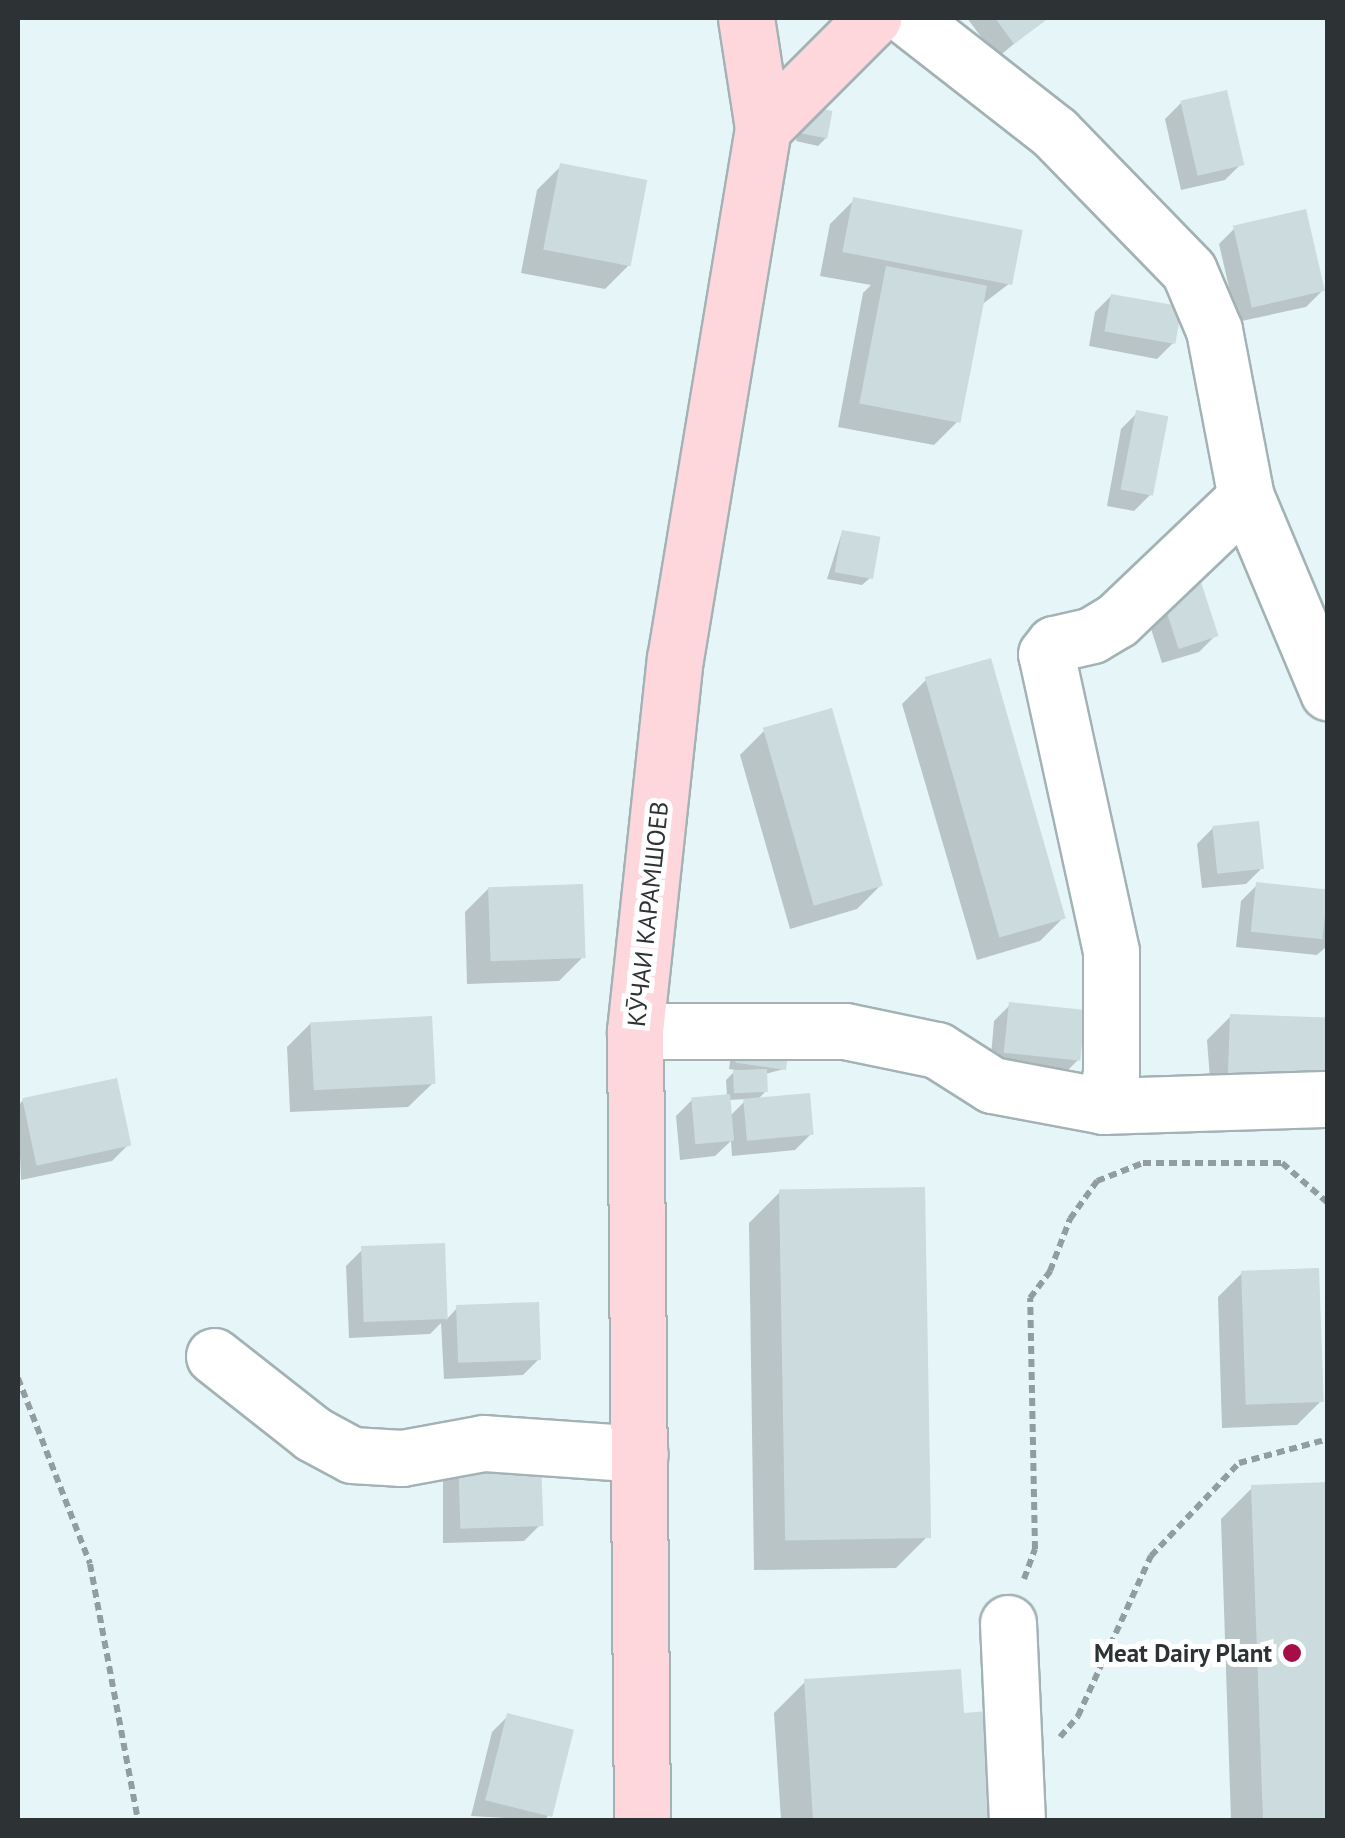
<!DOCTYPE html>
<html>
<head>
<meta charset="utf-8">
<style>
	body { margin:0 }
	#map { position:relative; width:1345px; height:1838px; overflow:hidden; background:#e6f6f8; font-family:"PT Sans",sans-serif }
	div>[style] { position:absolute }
	.shadow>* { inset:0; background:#0003 }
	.building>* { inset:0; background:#ccdbdd; transform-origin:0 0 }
	.path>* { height:6px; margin-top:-3px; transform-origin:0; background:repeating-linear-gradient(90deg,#929d9f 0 8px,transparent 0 13px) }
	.roads { filter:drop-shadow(2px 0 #a3b2b4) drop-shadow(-2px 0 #a3b2b4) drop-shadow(0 2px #a3b2b4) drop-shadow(0 -2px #a3b2b4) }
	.minor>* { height:55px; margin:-27.5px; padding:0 27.5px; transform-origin:27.5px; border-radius:27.5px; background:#fff }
	.major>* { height:55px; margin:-27.5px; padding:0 27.5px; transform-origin:27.5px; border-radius:27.5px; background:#fed7dd }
	.dots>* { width:28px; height:28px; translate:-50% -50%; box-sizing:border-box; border:5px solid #fff; border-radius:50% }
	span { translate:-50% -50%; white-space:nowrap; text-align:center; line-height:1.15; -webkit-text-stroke:10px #fff; paint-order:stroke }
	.street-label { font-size:25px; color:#2d3334 }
	.poi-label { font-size:25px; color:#2d3334; font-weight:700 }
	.right { translate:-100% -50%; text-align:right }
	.frame { position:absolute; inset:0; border:20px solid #2d3334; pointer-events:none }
</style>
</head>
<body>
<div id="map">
	<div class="shadow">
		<div style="clip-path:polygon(967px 18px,1043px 18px,1044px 19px,997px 58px)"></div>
		<div style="clip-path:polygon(1181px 103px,1241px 164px,1225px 180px,1181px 190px,1165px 119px)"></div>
		<div style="clip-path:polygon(801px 116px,826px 138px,818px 146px,796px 141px)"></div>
		<div style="clip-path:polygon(561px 166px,629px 265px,605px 289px,521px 273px,537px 190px)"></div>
		<div style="clip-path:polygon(854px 200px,1010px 283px,980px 306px,958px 421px,934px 445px,838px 427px,863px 293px,871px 285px,820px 276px,830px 224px)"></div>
		<div style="clip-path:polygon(1235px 228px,1322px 291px,1306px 307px,1237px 322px,1219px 244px)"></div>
		<div style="clip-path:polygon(1111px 296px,1173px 343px,1157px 359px,1089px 346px,1095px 312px)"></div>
		<div style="clip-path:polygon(1137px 413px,1150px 495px,1134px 511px,1107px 506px,1121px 429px)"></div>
		<div style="clip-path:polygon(842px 532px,870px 578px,862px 585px,827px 579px)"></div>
		<div style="clip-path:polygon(1161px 594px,1215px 636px,1199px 652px,1162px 663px,1145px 610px)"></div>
		<div style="clip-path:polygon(926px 680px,1064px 917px,1040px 941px,977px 960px,902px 704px)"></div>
		<div style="clip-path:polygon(764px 731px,881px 885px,857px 909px,790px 929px,740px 755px)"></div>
		<div style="clip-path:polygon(1213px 828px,1262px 868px,1246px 884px,1202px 888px,1197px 844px)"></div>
		<div style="clip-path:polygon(1257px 885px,1328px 892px,1328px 945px,1317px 955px,1236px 947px,1241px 901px)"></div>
		<div style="clip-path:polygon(489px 888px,583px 957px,559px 981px,467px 984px,465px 912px)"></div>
		<div style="clip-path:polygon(1010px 1005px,1079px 1059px,1063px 1075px,990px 1068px,994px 1021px)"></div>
		<div style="clip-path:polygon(1231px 1016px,1328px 1019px,1213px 1118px,1207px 1040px)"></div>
		<div style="clip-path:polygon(311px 1023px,433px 1083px,408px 1107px,290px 1112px,287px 1047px)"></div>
		<div style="clip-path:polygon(evenodd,731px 1054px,784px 1069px,765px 1074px,766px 1091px,757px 1100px,811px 1134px,795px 1150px,732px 1156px,731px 1141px,715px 1156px,680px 1160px,676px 1116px,692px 1100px,727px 1097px,726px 1080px,736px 1070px,729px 1069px,731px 1054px,747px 1099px,729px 1117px,728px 1100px,747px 1099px)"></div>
		<div style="clip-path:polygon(24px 1099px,128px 1145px,112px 1161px,21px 1180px,18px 1106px)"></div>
		<div style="clip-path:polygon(780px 1192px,927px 1537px,896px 1568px,754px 1570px,749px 1223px)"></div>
		<div style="clip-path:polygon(443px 1246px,446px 1320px,457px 1308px,539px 1359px,523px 1375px,444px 1379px,441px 1323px,430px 1334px,349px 1338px,346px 1266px,362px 1250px)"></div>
		<div style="clip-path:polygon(1242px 1273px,1321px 1401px,1297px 1425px,1222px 1428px,1218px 1297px)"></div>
		<div style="clip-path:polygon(459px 1461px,540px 1525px,524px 1541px,443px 1543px,443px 1478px)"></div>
		<div style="clip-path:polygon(1328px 1485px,1328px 1820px,1231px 1820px,1221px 1519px,1252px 1488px)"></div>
		<div style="clip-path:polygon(805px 1682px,962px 1716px,992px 1820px,781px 1820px,774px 1713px)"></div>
		<div style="clip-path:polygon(508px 1716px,549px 1815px,544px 1820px,471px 1816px,492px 1732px)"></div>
	</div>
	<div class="building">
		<div style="clip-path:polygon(995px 18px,1049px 18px,1014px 44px)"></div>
		<div style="left:1227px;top:90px;width:77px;height:48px;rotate:77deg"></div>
		<div style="left:807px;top:106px;width:26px;height:28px;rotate:11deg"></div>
		<div style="left:560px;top:163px;width:89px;height:88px;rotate:11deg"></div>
		<div style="left:853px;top:197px;width:173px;height:56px;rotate:11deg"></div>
		<div style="left:1306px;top:209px;width:84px;height:75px;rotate:77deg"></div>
		<div style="left:886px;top:266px;width:103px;height:140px;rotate:11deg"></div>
		<div style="left:1111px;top:294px;width:72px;height:38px;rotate:10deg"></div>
		<div style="left:1136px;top:410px;width:33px;height:81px;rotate:11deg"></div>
		<div style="left:842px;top:530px;width:39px;height:43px;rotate:10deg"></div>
		<div style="left:1200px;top:579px;width:60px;height:42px;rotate:72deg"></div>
		<div style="left:991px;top:658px;width:271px;height:69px;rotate:74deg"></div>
		<div style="left:832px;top:708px;width:185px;height:72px;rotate:74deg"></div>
		<div style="left:1259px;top:821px;width:48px;height:47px;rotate:84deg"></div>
		<div style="left:1256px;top:882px;width:72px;height:50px;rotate:6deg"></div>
		<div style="left:583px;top:884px;width:74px;height:95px;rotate:88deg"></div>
		<div style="left:1009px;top:1002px;width:77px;height:51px;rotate:6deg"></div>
		<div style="left:1230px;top:1014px;width:98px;height:81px;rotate:2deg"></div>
		<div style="left:432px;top:1016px;width:68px;height:122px;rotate:87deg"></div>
		<div style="left:738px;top:1044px;width:51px;height:19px;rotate:8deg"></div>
		<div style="left:767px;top:1069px;width:23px;height:34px;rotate:88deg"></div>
		<div style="left:117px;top:1078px;width:69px;height:97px;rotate:78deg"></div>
		<div style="left:810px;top:1093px;width:42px;height:67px;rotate:85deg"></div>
		<div style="left:730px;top:1094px;width:47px;height:39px;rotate:85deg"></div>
		<div style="left:925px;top:1187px;width:351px;height:146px;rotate:89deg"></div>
		<div style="left:445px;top:1243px;width:76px;height:84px;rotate:88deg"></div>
		<div style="left:1319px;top:1268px;width:134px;height:78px;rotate:88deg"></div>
		<div style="left:539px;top:1302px;width:58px;height:83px;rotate:88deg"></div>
		<div style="left:541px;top:1458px;width:68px;height:83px;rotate:88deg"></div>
		<div style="clip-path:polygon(1328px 1482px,1328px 1820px,1263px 1820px,1251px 1485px)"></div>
		<div style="clip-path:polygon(961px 1669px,964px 1713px,988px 1711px,995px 1820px,813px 1820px,804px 1679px)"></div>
		<div style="left:507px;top:1713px;width:69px;height:90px;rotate:14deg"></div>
	</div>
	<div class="path">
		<div style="left:18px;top:1378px;width:199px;rotate:68.8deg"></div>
		<div style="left:90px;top:1564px;width:260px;rotate:79.4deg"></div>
		<div style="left:1024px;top:1579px;width:32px;rotate:-70deg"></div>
		<div style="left:1035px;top:1549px;width:251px;rotate:-91.1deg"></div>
		<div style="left:1030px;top:1298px;width:34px;rotate:-53deg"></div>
		<div style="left:1050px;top:1271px;width:56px;rotate:-69deg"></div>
		<div style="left:1070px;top:1219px;width:47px;rotate:-54.6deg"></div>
		<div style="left:1097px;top:1181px;width:49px;rotate:-21.4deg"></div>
		<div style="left:1143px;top:1163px;width:139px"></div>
		<div style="left:1282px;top:1163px;width:61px;rotate:41deg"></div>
		<div style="left:1060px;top:1737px;width:28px;rotate:-49deg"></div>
		<div style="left:1078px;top:1716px;width:176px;rotate:-65.5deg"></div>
		<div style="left:1151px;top:1556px;width:128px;rotate:-46.6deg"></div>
		<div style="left:1239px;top:1463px;width:92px;rotate:-15.1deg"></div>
	</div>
	<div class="roads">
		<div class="minor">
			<div style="left:908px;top:18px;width:187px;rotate:38deg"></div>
			<div style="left:1055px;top:133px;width:192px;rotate:45.8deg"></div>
			<div style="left:1189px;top:271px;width:64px;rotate:67deg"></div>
			<div style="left:1214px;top:330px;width:170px;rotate:79.2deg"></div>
			<div style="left:1246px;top:497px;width:212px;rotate:67.2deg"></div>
			<div style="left:635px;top:1031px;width:210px"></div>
			<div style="left:845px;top:1031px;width:94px;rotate:11.7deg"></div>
			<div style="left:937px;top:1050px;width:65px;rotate:32.5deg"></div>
			<div style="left:992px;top:1085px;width:114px;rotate:10.6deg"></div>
			<div style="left:1104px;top:1106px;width:34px;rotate:-78deg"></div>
			<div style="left:1111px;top:1073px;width:122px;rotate:-90deg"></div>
			<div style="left:1111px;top:951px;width:304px;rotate:-102.3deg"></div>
			<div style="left:1046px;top:654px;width:13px;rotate:-51deg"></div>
			<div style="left:1054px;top:644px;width:39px;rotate:-13deg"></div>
			<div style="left:1092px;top:635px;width:29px;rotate:-31deg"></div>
			<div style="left:1117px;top:620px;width:178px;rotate:-43.6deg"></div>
			<div style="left:1104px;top:1106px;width:224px;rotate:-1.8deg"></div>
			<div style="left:214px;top:1356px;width:126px;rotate:38.2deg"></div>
			<div style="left:313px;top:1434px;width:44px;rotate:28.3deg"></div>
			<div style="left:352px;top:1455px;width:50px;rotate:3.4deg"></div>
			<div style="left:402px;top:1458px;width:83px;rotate:-10.4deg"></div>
			<div style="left:484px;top:1443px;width:156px;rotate:4deg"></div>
			<div style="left:1008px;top:1623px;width:197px;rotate:87.4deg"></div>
		</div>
		<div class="major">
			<div style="left:763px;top:128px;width:156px;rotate:-45deg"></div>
			<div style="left:642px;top:1820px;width:789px;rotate:-90.51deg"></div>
			<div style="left:635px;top:1031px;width:374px;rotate:-83.9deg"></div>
			<div style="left:675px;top:659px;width:538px;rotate:-80.59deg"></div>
			<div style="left:763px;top:128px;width:111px;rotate:-98.8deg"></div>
		</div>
	</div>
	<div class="dots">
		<div style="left:1292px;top:1653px;background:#a50e47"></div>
	</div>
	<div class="street-label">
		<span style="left:648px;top:914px;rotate:-84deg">КӮЧАИ КАРАМШОЕВ</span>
	</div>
	<div class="poi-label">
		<span class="right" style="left:1272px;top:1653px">Meat Dairy Plant</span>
	</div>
	<div class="frame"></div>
</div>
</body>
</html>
